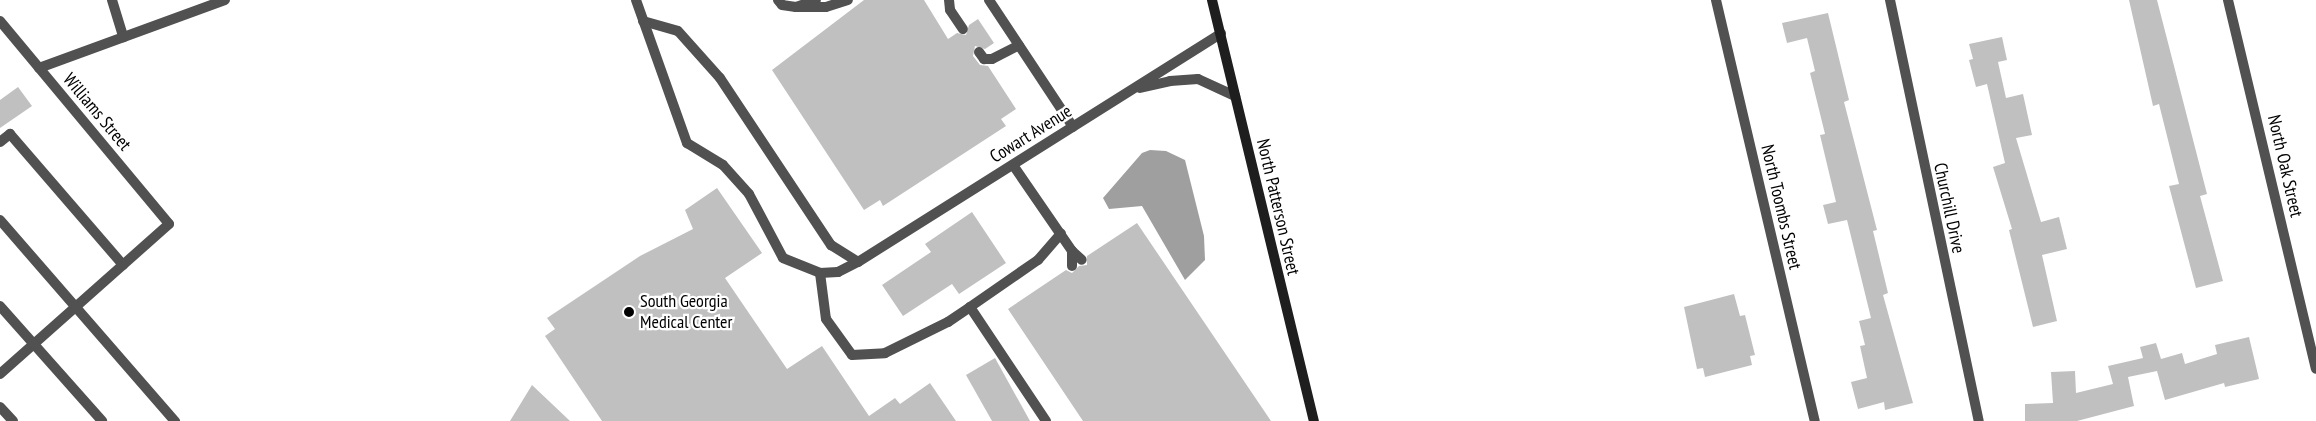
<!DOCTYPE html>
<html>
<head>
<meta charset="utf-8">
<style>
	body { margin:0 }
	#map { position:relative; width:2316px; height:421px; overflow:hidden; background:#fff; font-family:"PT Sans Narrow",sans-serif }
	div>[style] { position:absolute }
	.water>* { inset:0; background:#9f9f9f }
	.building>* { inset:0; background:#c0c0c0 }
	.service>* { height:10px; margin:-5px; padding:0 5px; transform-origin:5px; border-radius:5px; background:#515151 }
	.minor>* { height:10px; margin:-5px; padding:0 5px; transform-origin:5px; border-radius:5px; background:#515151 }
	.tertiary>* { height:10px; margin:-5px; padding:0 5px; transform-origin:5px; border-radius:5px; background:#515151 }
	.secondary>* { height:10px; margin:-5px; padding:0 5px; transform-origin:5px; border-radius:5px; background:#1e1e1e }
	.dots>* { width:14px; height:14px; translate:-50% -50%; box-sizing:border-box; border:2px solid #fff; border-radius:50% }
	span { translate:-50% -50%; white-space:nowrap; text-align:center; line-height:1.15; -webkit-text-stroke:4.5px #fff; paint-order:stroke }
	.street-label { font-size:18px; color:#000 }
	.poi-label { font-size:18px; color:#000 }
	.left { translate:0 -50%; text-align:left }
</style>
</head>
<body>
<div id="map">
	<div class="water">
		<div style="clip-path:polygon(1150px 150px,1166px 151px,1185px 160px,1204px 236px,1205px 260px,1185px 280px,1142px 206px,1109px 209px,1103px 198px,1142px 153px)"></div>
	</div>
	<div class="building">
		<div style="clip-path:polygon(864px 0,924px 0,948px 39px,957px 33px,966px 35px,969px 25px,978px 19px,994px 43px,985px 49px,975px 46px,973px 56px,980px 65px,988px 66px,1016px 109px,1001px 119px,1006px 126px,883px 206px,880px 200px,864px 210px,772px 70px)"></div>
		<div style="clip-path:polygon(2129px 0,2157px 0,2207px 194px,2200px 196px,2223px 281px,2196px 288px,2169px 186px,2179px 184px,2159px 104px,2153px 106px)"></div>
		<div style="clip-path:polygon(1828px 13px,1849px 100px,1844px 102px,1877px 230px,1873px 231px,1888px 293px,1883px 295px,1913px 403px,1885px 410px,1884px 402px,1858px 409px,1851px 382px,1867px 378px,1860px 346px,1865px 345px,1859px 321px,1871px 318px,1847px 220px,1828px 224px,1823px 205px,1836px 202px,1820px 135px,1825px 134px,1810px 73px,1815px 71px,1807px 38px,1787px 43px,1782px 23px)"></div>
		<div style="clip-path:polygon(2002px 37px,2007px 60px,1998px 62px,2006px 98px,2023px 94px,2032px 135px,2016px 138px,2041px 222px,2059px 217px,2067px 249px,2042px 255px,2057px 321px,2033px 327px,2009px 230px,2012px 229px,1993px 167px,2005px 163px,1987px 84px,1976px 87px,1969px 60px,1973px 59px,1969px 44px)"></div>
		<div style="clip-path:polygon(18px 87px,32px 106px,0 128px,0 100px)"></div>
		<div style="clip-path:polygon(717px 188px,762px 253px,725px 278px,787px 369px,822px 346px,869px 416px,895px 398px,900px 404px,930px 383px,956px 421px,602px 421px,545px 336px,555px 329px,547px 318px,640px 256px,693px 229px,685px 210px)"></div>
		<div style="clip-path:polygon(972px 212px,1006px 263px,959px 294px,952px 284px,903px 316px,882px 285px,931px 252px,925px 244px)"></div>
		<div style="clip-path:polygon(1137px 223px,1271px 421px,1083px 421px,1008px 309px,1066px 270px,1072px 273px,1079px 266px,1087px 265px,1087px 256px)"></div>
		<div style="clip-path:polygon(1734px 294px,1740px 316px,1745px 315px,1755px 355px,1750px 356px,1752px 365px,1705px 377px,1703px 368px,1697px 369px,1684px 307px)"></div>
		<div style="clip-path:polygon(2249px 337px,2259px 379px,2225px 387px,2224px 383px,2165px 400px,2157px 371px,2128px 377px,2134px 406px,2077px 421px,2025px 421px,2025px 404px,2053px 403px,2051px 372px,2075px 371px,2076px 393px,2113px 384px,2108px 366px,2143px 358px,2140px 347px,2156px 343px,2161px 359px,2182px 353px,2185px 364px,2217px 354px,2215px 345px)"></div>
		<div style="clip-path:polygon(995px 358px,1030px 421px,992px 421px,966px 375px)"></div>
		<div style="clip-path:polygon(532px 385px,570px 421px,510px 421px)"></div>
	</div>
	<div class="service">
		<div style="left:112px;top:0;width:39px;rotate:73deg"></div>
		<div style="left:636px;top:0;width:152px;rotate:70.4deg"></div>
		<div style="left:687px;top:143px;width:42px;rotate:31.4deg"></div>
		<div style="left:723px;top:165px;width:39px;rotate:48deg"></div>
		<div style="left:749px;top:194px;width:72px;rotate:62deg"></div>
		<div style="left:783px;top:258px;width:40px;rotate:22deg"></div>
		<div style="left:820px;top:273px;width:18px;rotate:-3deg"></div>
		<div style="left:838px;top:272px;width:22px;rotate:-27deg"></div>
		<div style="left:858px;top:262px;width:429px;rotate:-32.2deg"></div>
		<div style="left:778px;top:0;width:6px;rotate:51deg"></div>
		<div style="left:782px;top:5px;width:14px;rotate:8deg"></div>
		<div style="left:796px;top:7px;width:21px;rotate:-19deg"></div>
		<div style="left:949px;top:0;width:10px;rotate:84deg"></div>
		<div style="left:950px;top:10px;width:23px;rotate:56deg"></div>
		<div style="left:989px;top:0;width:152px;rotate:56.5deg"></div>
		<div style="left:796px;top:7px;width:30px"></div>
		<div style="left:826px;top:7px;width:23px;rotate:-18deg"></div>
		<div style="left:0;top:21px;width:264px;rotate:50.2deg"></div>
		<div style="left:169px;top:224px;width:226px;rotate:138.4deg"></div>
		<div style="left:643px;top:21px;width:36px;rotate:16deg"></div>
		<div style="left:678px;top:31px;width:63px;rotate:48.2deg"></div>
		<div style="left:720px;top:78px;width:201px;rotate:56.4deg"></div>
		<div style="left:831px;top:245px;width:32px;rotate:32deg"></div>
		<div style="left:979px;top:52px;width:9px;rotate:54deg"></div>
		<div style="left:984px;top:59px;width:8px"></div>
		<div style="left:992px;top:59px;width:30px;rotate:-27deg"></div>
		<div style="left:39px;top:68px;width:198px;rotate:-20.1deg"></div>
		<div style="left:1140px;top:88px;width:31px;rotate:-13deg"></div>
		<div style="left:1170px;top:81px;width:28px;rotate:-4deg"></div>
		<div style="left:1198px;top:79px;width:41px;rotate:24.7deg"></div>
		<div style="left:0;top:142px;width:13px;rotate:-39deg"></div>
		<div style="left:10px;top:134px;width:173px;rotate:49.2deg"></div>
		<div style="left:1013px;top:165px;width:104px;rotate:55.5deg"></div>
		<div style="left:1072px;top:251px;width:13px;rotate:42deg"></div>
		<div style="left:0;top:220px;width:267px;rotate:49deg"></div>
		<div style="left:1072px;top:251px;width:15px;rotate:90deg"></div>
		<div style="left:820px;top:273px;width:46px;rotate:82.6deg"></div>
		<div style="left:826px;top:319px;width:44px;rotate:54.2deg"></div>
		<div style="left:852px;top:355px;width:33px;rotate:-3deg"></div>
		<div style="left:885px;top:353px;width:70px;rotate:-26.2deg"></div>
		<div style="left:948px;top:322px;width:27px;rotate:-34deg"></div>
		<div style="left:970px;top:307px;width:83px;rotate:-34.7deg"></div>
		<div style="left:1038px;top:260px;width:35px;rotate:-49deg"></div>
		<div style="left:0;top:306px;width:154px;rotate:48.4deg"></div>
		<div style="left:970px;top:307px;width:137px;rotate:56.3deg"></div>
		<div style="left:0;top:407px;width:19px;rotate:47deg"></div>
	</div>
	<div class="minor">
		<div style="left:1716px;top:0;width:432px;rotate:76.8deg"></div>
		<div style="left:1890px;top:0;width:430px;rotate:78.1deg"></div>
	</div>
	<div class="tertiary">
		<div style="left:2228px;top:0;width:379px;rotate:76.6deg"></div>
	</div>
	<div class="secondary">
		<div style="left:1212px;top:0;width:433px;rotate:76.4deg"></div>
	</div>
	<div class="dots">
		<div style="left:629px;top:312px;background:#000"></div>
	</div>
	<div class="street-label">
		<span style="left:97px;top:112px;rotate:50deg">Williams Street</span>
		<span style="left:1031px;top:134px;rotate:-32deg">Cowart Avenue</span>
		<span style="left:2285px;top:166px;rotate:77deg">North Oak Street</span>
		<span style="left:1278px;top:207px;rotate:77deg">North Patterson Street</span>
		<span style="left:1781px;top:207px;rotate:77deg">North Toombs Street</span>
		<span style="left:1949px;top:208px;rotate:78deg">Churchill Drive</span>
	</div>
	<div class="poi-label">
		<span class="left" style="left:640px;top:312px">South Georgia<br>Medical Center</span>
	</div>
</div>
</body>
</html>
